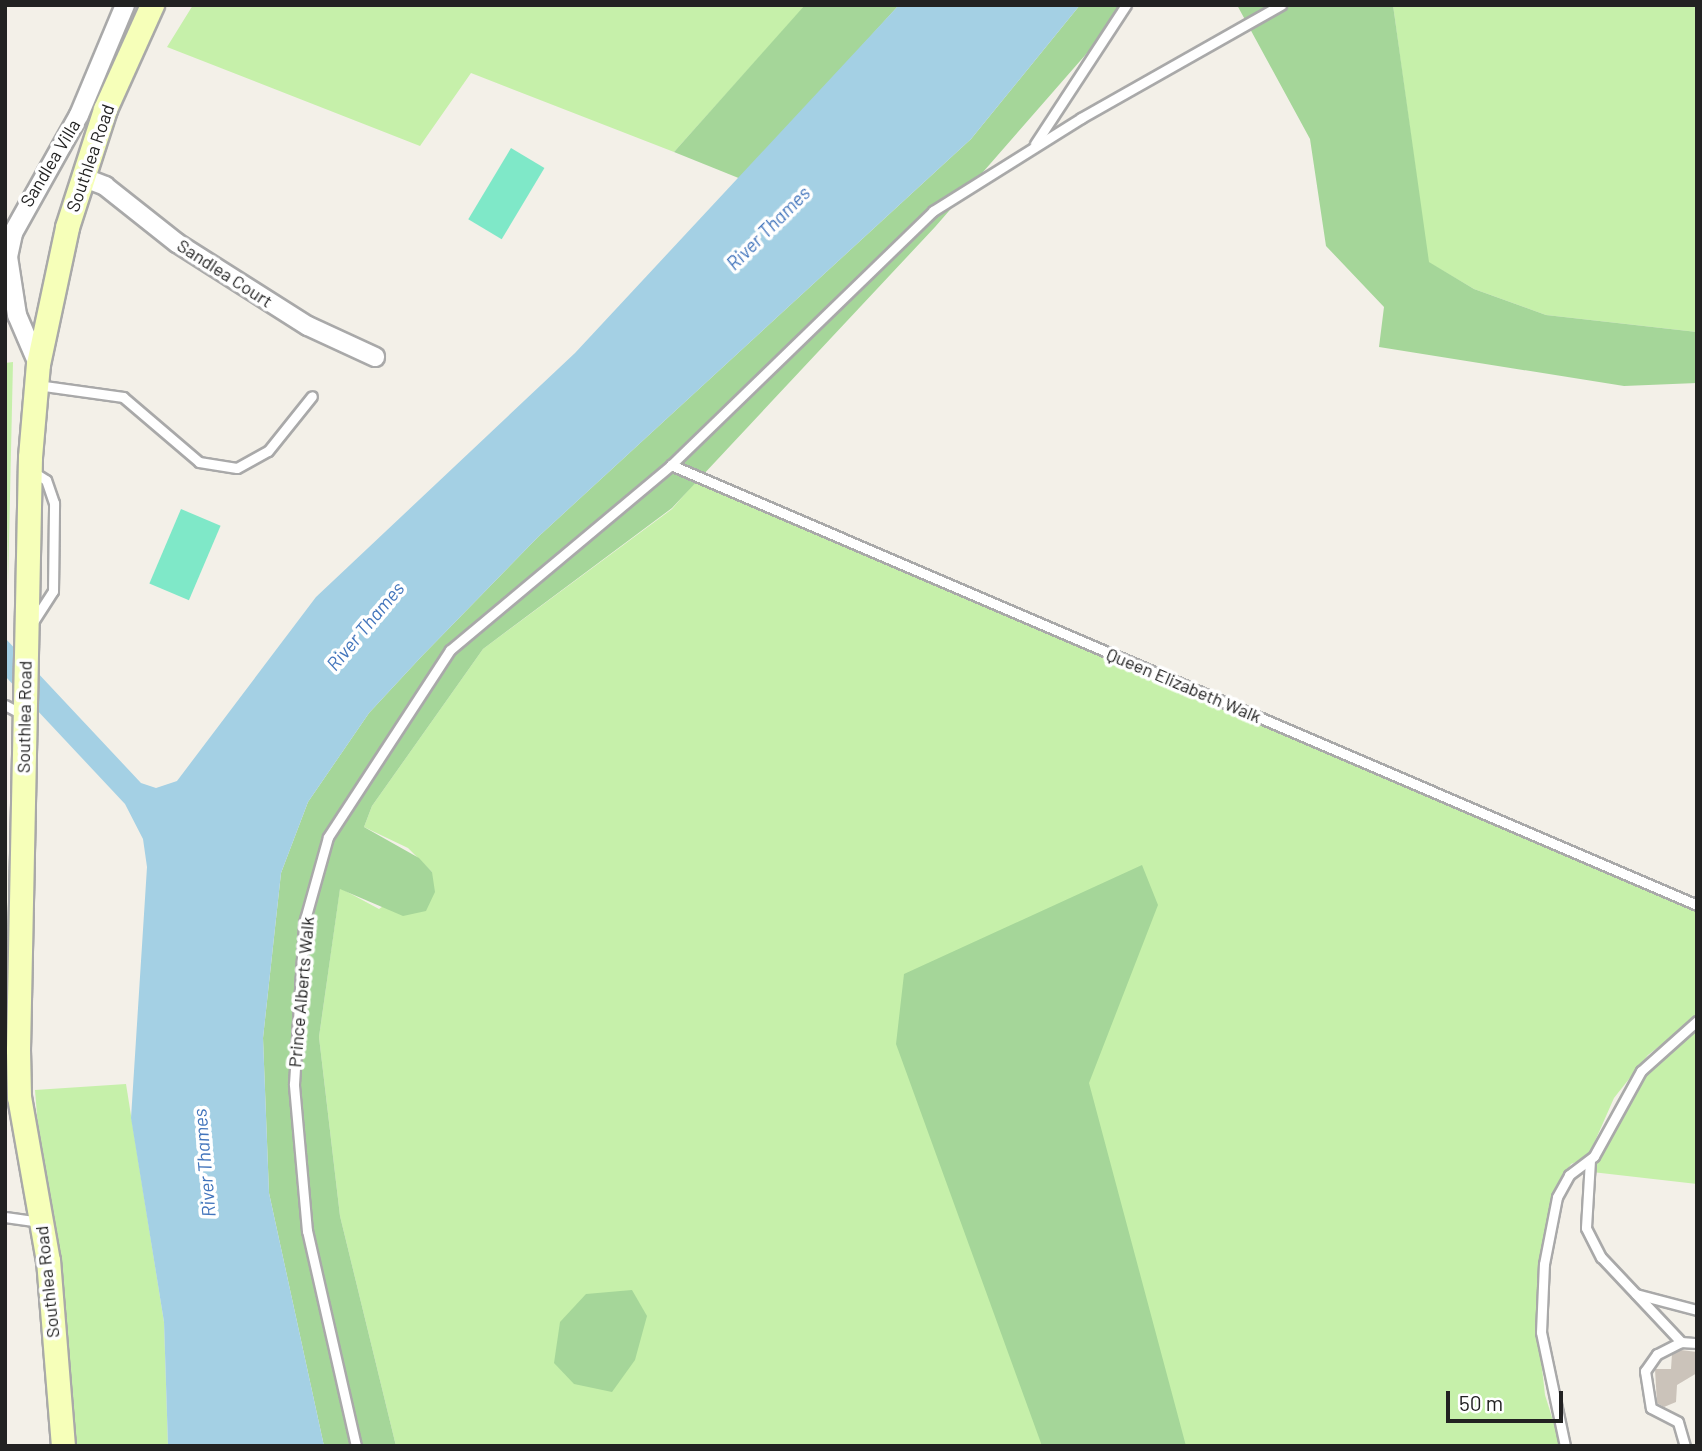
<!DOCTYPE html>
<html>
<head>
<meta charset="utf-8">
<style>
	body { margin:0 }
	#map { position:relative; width:1702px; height:1451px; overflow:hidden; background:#f3f0e8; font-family:Barlow,sans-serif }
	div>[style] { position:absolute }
	.grass>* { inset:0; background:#c6f0aa }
	.forest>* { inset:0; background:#a5d699 }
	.pitch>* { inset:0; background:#7fe8c8; transform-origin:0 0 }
	.water>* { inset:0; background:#a4d0e4 }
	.building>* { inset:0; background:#cbc3ba }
	.roads { filter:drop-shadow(2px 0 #a9a9a9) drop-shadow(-2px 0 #a9a9a9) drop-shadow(0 2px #a9a9a9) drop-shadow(0 -2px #a9a9a9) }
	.lane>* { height:9px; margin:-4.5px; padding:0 4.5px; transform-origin:4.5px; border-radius:4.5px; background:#fff }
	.street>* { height:18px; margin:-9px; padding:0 9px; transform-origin:9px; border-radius:9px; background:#fff }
	.secondary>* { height:23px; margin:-11.5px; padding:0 11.5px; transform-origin:11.5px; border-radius:11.5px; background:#f6ffb9 }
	span { translate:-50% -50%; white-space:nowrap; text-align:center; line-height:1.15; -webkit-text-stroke:7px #fff; paint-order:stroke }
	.street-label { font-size:18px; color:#222 }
	.water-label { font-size:19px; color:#4375bc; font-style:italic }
	.frame { position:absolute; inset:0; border:7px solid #222; pointer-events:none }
	.scale { position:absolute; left:1446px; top:1391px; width:117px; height:32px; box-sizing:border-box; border:4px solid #222; border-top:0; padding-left:9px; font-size:21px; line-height:24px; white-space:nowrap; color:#222; -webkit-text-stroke:5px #fff; paint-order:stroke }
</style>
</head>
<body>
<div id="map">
	<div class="grass">
		<div style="clip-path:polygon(193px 5px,806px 5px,674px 152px,471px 73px,420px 146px,167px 47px)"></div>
		<div style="clip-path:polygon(1393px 5px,1697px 5px,1697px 332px,1546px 315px,1474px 289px,1428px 262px)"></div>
		<div style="clip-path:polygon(13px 362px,8px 586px,5px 363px)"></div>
		<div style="clip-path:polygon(698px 479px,1697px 912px,1697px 1017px,1648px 1055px,1614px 1098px,1588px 1157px,1571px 1164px,1558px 1185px,1543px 1249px,1537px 1323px,1545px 1395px,1561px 1446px,396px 1446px,340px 1216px,319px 1037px,340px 888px,379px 909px,432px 872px,408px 848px,364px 827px,372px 806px,483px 649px,672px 509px)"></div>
		<div style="clip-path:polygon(1697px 1027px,1697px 1184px,1592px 1172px,1622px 1103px,1651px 1065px)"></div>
		<div style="clip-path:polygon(126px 1084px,164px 1322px,168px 1446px,63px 1446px,35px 1090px)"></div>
	</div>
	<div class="forest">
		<div style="clip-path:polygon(805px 5px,899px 5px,741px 179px,674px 152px)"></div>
		<div style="clip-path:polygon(1080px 5px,1129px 5px,935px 227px,672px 508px,483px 649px,372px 806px,364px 827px,419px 858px,432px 872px,435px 892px,426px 911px,403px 916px,340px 889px,319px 1037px,340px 1216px,396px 1446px,324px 1446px,269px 1193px,263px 1038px,281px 873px,308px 802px,369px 713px,421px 657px,538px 537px,971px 139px)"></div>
		<div style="clip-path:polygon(1237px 5px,1393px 5px,1429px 262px,1474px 289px,1546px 315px,1697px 332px,1697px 383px,1624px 386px,1379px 347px,1384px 307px,1326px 246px,1310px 139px)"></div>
		<div style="clip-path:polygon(1142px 865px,1158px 905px,1089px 1083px,1186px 1446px,1042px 1446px,896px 1044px,904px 974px)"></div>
		<div style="clip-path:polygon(632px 1290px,647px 1316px,635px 1360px,612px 1392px,574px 1384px,554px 1363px,560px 1322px,586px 1294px)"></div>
	</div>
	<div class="pitch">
		<div style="left:511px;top:148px;width:39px;height:83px;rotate:31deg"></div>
		<div style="left:181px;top:509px;width:43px;height:81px;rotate:23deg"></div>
	</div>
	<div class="water">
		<div style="clip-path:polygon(899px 5px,1080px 5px,971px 139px,538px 537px,421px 657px,369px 713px,308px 802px,281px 873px,263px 1038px,269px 1193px,324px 1446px,168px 1446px,164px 1322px,131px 1118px,147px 867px,143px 839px,125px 804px,5px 676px,5px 638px,141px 783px,156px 788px,177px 781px,316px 597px,575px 353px)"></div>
	</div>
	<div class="building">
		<div style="clip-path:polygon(1681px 1350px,1697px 1352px,1697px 1373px,1677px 1385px,1676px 1402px,1664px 1407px,1657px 1403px,1655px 1369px,1671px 1369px,1672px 1354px)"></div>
	</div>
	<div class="roads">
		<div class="lane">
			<div style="left:1035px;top:144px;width:166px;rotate:-56.8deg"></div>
			<div style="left:37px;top:385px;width:87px;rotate:7.9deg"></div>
			<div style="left:123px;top:397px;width:100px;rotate:40.5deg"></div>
			<div style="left:199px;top:462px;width:38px;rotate:9deg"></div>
			<div style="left:237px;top:468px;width:35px;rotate:-29deg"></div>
			<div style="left:268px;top:451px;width:70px;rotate:-51.3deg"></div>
			<div style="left:671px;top:465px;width:1116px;rotate:23.21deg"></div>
			<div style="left:31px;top:625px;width:40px;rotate:-57.1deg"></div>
			<div style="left:53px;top:591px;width:88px;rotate:-89.3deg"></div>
			<div style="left:54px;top:503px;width:24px;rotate:-109deg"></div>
			<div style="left:46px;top:480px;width:15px;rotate:-148deg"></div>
			<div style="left:5px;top:705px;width:19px;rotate:28deg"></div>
			<div style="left:1590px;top:1160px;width:68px;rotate:93.4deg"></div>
			<div style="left:1586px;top:1228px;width:33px;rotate:63deg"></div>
			<div style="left:1601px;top:1257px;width:117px;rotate:46.7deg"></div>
			<div style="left:1681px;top:1342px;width:16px;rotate:4deg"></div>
			<div style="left:5px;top:1217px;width:34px;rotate:8deg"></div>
			<div style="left:1636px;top:1294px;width:63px;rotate:14.7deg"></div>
			<div style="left:1681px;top:1342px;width:27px;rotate:153deg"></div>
			<div style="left:1657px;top:1354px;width:21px;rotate:125deg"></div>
			<div style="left:1645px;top:1371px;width:37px;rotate:81deg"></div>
			<div style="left:1651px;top:1408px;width:30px;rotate:27deg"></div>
			<div style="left:1678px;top:1422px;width:25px;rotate:74deg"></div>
			<div style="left:356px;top:1446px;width:221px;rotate:-102.8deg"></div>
			<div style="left:307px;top:1231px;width:148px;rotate:-95.1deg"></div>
			<div style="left:294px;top:1084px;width:161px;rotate:-86.4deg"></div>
			<div style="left:304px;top:923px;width:89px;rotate:-74.4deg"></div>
			<div style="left:328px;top:837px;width:223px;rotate:-56.9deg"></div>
			<div style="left:450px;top:650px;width:288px;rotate:-39.9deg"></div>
			<div style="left:671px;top:465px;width:365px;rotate:-44.1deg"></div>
			<div style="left:933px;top:211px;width:175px;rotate:-32.1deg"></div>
			<div style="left:1081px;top:118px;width:230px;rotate:-29.5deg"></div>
			<div style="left:1565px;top:1446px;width:116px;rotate:-101.9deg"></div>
			<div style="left:1541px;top:1332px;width:68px;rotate:-87.5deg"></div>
			<div style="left:1544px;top:1264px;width:68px;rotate:-79deg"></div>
			<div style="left:1557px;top:1197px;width:25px;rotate:-61deg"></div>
			<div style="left:1569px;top:1175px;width:31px;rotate:-37deg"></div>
			<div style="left:1594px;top:1156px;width:97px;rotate:-61.1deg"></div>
			<div style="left:1641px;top:1071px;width:75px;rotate:-41.8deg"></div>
		</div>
		<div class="street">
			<div style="left:82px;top:177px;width:25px;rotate:21deg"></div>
			<div style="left:105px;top:186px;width:92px;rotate:38.4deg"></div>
			<div style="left:177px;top:243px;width:155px;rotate:32.4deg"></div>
			<div style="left:308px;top:326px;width:74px;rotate:24.8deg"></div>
			<div style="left:38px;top:364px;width:53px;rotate:-113.2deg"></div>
			<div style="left:17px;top:315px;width:59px;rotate:-98.8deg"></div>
			<div style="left:8px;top:257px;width:25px;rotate:-78deg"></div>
			<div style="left:13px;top:233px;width:135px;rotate:-60.8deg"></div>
			<div style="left:79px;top:115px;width:119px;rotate:-67.3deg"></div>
		</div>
		<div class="secondary">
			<div style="left:63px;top:1446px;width:186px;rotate:-94.6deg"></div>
			<div style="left:48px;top:1261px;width:167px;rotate:-100deg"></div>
			<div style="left:19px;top:1097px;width:47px;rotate:-91.2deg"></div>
			<div style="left:18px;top:1050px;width:593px;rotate:-88.84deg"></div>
			<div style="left:30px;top:457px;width:93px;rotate:-85.1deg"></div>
			<div style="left:38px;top:364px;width:140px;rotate:-78deg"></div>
			<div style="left:67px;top:227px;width:124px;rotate:-72.1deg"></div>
			<div style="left:105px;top:109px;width:114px;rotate:-65.7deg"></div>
		</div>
	</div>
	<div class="street-label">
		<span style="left:90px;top:158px;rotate:-71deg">Southlea Road</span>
		<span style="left:50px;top:163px;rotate:-59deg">Sandlea Villa</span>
		<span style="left:225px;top:273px;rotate:33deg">Sandlea Court</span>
		<span style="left:1184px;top:685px;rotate:23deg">Queen Elizabeth Walk</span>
		<span style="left:24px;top:717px;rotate:-89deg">Southlea Road</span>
		<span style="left:301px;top:992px;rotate:-85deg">Prince Alberts Walk</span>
		<span style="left:47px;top:1282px;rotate:-96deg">Southlea Road</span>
	</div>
	<div class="water-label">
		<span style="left:768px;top:228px;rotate:-45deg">River Thames</span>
		<span style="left:365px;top:626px;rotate:-50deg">River Thames</span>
		<span style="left:204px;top:1163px;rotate:-95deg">River Thames</span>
	</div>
	<div class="frame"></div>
	<div class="scale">50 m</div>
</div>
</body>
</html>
